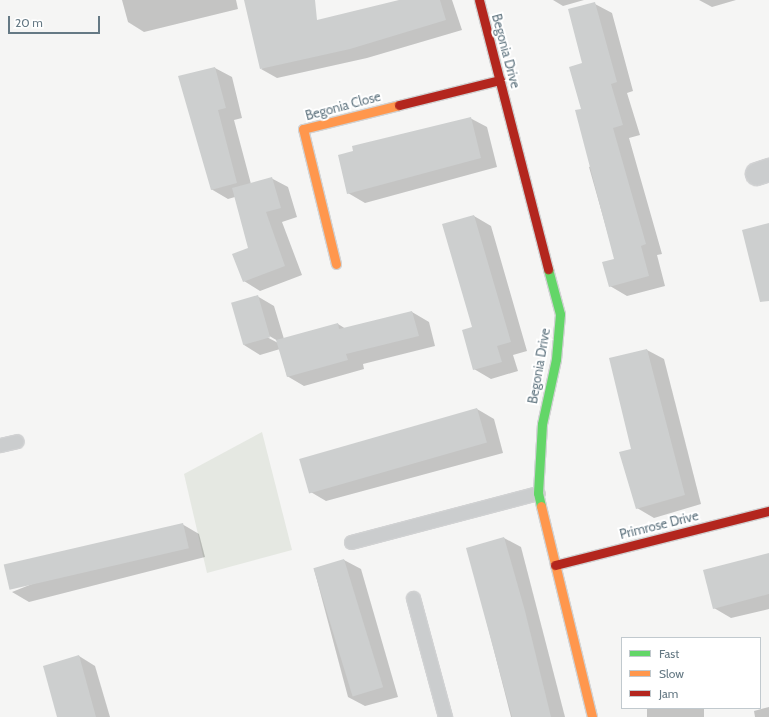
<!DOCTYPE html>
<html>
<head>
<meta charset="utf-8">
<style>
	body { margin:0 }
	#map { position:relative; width:769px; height:717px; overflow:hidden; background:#f5f5f4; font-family:Cabin,sans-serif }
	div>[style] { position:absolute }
	.green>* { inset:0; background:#e5e8e2 }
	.shadow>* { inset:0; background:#0003; transform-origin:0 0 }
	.building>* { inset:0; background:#cdcfcf; transform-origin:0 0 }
	.roads { filter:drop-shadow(1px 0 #d1d2d3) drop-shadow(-1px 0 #d1d2d3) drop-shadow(0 1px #d1d2d3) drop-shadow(0 -1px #d1d2d3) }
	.lane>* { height:13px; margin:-6.5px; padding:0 6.5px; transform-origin:6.5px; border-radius:6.5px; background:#cbcdce }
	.street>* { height:22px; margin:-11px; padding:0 11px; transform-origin:11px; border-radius:11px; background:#cbcdce }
	.fast>* { height:9px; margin:-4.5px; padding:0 4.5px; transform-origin:4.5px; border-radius:4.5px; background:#63d668 }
	.slow>* { height:9px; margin:-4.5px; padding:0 4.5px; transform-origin:4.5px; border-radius:4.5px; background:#ff974d }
	.jam>* { height:9px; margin:-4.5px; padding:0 4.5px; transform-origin:4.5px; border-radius:4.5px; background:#b3261e }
	span { translate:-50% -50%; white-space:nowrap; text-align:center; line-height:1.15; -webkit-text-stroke:4px #fff; paint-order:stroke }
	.street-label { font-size:13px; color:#657984 }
	.legend { position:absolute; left:621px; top:637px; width:140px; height:72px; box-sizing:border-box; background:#fff; border:1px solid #c1c9ce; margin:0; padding:5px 7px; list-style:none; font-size:12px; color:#657984 }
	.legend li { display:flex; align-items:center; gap:8px; height:20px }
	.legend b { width:20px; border:1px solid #c1c9ce }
	.scale { position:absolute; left:8px; top:16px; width:92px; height:18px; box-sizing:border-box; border:2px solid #657984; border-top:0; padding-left:5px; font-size:12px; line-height:14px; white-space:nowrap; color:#657984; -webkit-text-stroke:3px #fff; paint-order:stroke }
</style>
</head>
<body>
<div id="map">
	<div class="green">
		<div style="clip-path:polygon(262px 432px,292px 550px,207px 573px,184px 474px)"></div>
	</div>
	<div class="shadow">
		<div style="clip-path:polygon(122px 0,236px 0,238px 9px,144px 32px,128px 22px)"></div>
		<div style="clip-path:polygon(404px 0,452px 0,462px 30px,367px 58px,277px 78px,261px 69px,342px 17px)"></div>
		<div style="clip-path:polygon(553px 0,584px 0,563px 6px)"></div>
		<div style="clip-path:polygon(699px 0,736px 0,712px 7px)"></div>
		<div style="clip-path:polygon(595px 4px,612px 13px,633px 91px,627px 93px,640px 135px,629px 138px,662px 254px,657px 255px,665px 286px,627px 296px,610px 286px,615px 259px,589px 167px,592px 166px,582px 109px,583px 63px)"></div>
		<div style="clip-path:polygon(215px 68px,232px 77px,242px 118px,234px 120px,251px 184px,271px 178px,288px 187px,297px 217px,282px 222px,302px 275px,260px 291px,244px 281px,249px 248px,235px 197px,228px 199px,211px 189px)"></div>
		<div style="clip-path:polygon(470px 118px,487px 127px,497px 167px,365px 203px,348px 193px)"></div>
		<div style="clip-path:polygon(474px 216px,491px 226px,527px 351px,513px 355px,518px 371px,491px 379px,474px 369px)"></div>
		<div style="clip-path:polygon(evenodd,257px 296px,274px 306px,284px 339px,338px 324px,346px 329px,412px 312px,429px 322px,435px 346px,363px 364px,364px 369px,304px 386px,287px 376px,280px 349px,260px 355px,244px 345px,257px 296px,266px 334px,278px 341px,278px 343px,265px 336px,266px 334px)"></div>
		<div style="clip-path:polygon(647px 350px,664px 359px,701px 504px,654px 518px,637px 508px,632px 450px)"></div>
		<div style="clip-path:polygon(477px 409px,494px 419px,503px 453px,326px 501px,309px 491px)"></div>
		<div style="clip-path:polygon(182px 524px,199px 534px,205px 557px,29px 602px,12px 592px)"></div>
		<div style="clip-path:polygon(504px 538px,521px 547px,565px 717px,511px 717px,468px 549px)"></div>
		<div style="clip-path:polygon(769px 555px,769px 609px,731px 618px,714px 608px)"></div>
		<div style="clip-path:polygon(344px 560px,361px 569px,398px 697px,365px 706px,348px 697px,314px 569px)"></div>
		<div style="clip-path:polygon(79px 656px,95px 666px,110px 717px,58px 717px)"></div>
		<div style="clip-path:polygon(769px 707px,769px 717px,755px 717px,754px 711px)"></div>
		<div style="left:647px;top:708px;width:57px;height:9px"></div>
	</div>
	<div class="building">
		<div style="clip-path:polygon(244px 0,315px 0,317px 20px,399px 0,440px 0,446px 20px,350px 49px,260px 69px)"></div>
		<div style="clip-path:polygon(595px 2px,617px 82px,611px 84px,623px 125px,613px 128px,646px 244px,641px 246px,649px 276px,609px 287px,602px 262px,614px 259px,575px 110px,581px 109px,569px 67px,582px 63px,568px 9px)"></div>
		<div style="clip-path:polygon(215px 67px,226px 108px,218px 110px,237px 183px,211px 190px,178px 76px)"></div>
		<div style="clip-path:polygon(471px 117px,481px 158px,347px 194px,338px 155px,353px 151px,352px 146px)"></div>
		<div style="clip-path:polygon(272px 177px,281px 208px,266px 212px,285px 266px,243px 282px,232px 254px,248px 248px,232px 188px)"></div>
		<div style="clip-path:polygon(474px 215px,511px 342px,497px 346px,502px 362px,473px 370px,462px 330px,472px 327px,442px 224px)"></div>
		<div style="clip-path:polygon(769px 223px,769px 301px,760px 302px,742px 230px)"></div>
		<div style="left:258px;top:295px;width:44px;height:28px;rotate:74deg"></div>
		<div style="clip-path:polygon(412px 311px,419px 336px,346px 354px,348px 360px,287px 377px,276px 340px,338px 323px,339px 329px)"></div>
		<div style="clip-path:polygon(647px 349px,685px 495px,636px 509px,619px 452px,631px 449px,609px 358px)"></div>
		<div style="left:477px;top:408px;width:36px;height:185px;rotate:74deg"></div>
		<div style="left:183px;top:523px;width:26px;height:184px;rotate:77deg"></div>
		<div style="clip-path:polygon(504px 537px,525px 611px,551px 717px,512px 717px,466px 548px)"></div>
		<div style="clip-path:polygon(769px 553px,769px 594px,713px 609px,703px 570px)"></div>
		<div style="left:344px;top:559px;width:134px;height:32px;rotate:73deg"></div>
		<div style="clip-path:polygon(79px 655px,96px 717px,57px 717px,43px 666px)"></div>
	</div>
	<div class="roads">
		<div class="lane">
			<div style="left:0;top:445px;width:17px;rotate:-13deg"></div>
			<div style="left:351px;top:542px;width:193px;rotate:-14.7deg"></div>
			<div style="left:413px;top:598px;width:123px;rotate:74.9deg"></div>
		</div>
		<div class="street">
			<div style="left:757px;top:174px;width:13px;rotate:-18deg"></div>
		</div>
		<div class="fast">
			<div style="left:541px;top:506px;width:13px;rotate:-103deg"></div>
			<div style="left:538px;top:493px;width:69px;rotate:-86.7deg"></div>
			<div style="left:542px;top:424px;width:66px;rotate:-77.8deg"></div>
			<div style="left:556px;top:359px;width:45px;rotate:-84.9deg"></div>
			<div style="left:560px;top:314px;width:47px;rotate:-104.9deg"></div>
		</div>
		<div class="slow">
			<div style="left:336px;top:264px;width:139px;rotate:-103.7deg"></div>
			<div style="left:303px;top:129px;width:99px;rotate:-14deg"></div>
			<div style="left:541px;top:506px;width:217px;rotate:76.4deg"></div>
		</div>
		<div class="jam">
			<div style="left:479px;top:0;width:278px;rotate:75.6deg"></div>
			<div style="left:399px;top:105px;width:104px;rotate:-13.9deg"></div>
			<div style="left:555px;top:565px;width:221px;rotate:-14.2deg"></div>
		</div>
	</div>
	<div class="street-label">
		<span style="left:506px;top:51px;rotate:75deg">Begonia Drive</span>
		<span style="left:343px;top:106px;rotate:-15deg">Begonia Close</span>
		<span style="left:539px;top:366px;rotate:-80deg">Begonia Drive</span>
		<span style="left:659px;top:525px;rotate:-14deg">Primrose Drive</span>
	</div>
	<ul class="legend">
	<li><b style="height:5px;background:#63d668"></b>Fast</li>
	<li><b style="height:5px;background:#ff974d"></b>Slow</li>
	<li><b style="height:5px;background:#b3261e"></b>Jam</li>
	</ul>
	<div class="scale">20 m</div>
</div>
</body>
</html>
